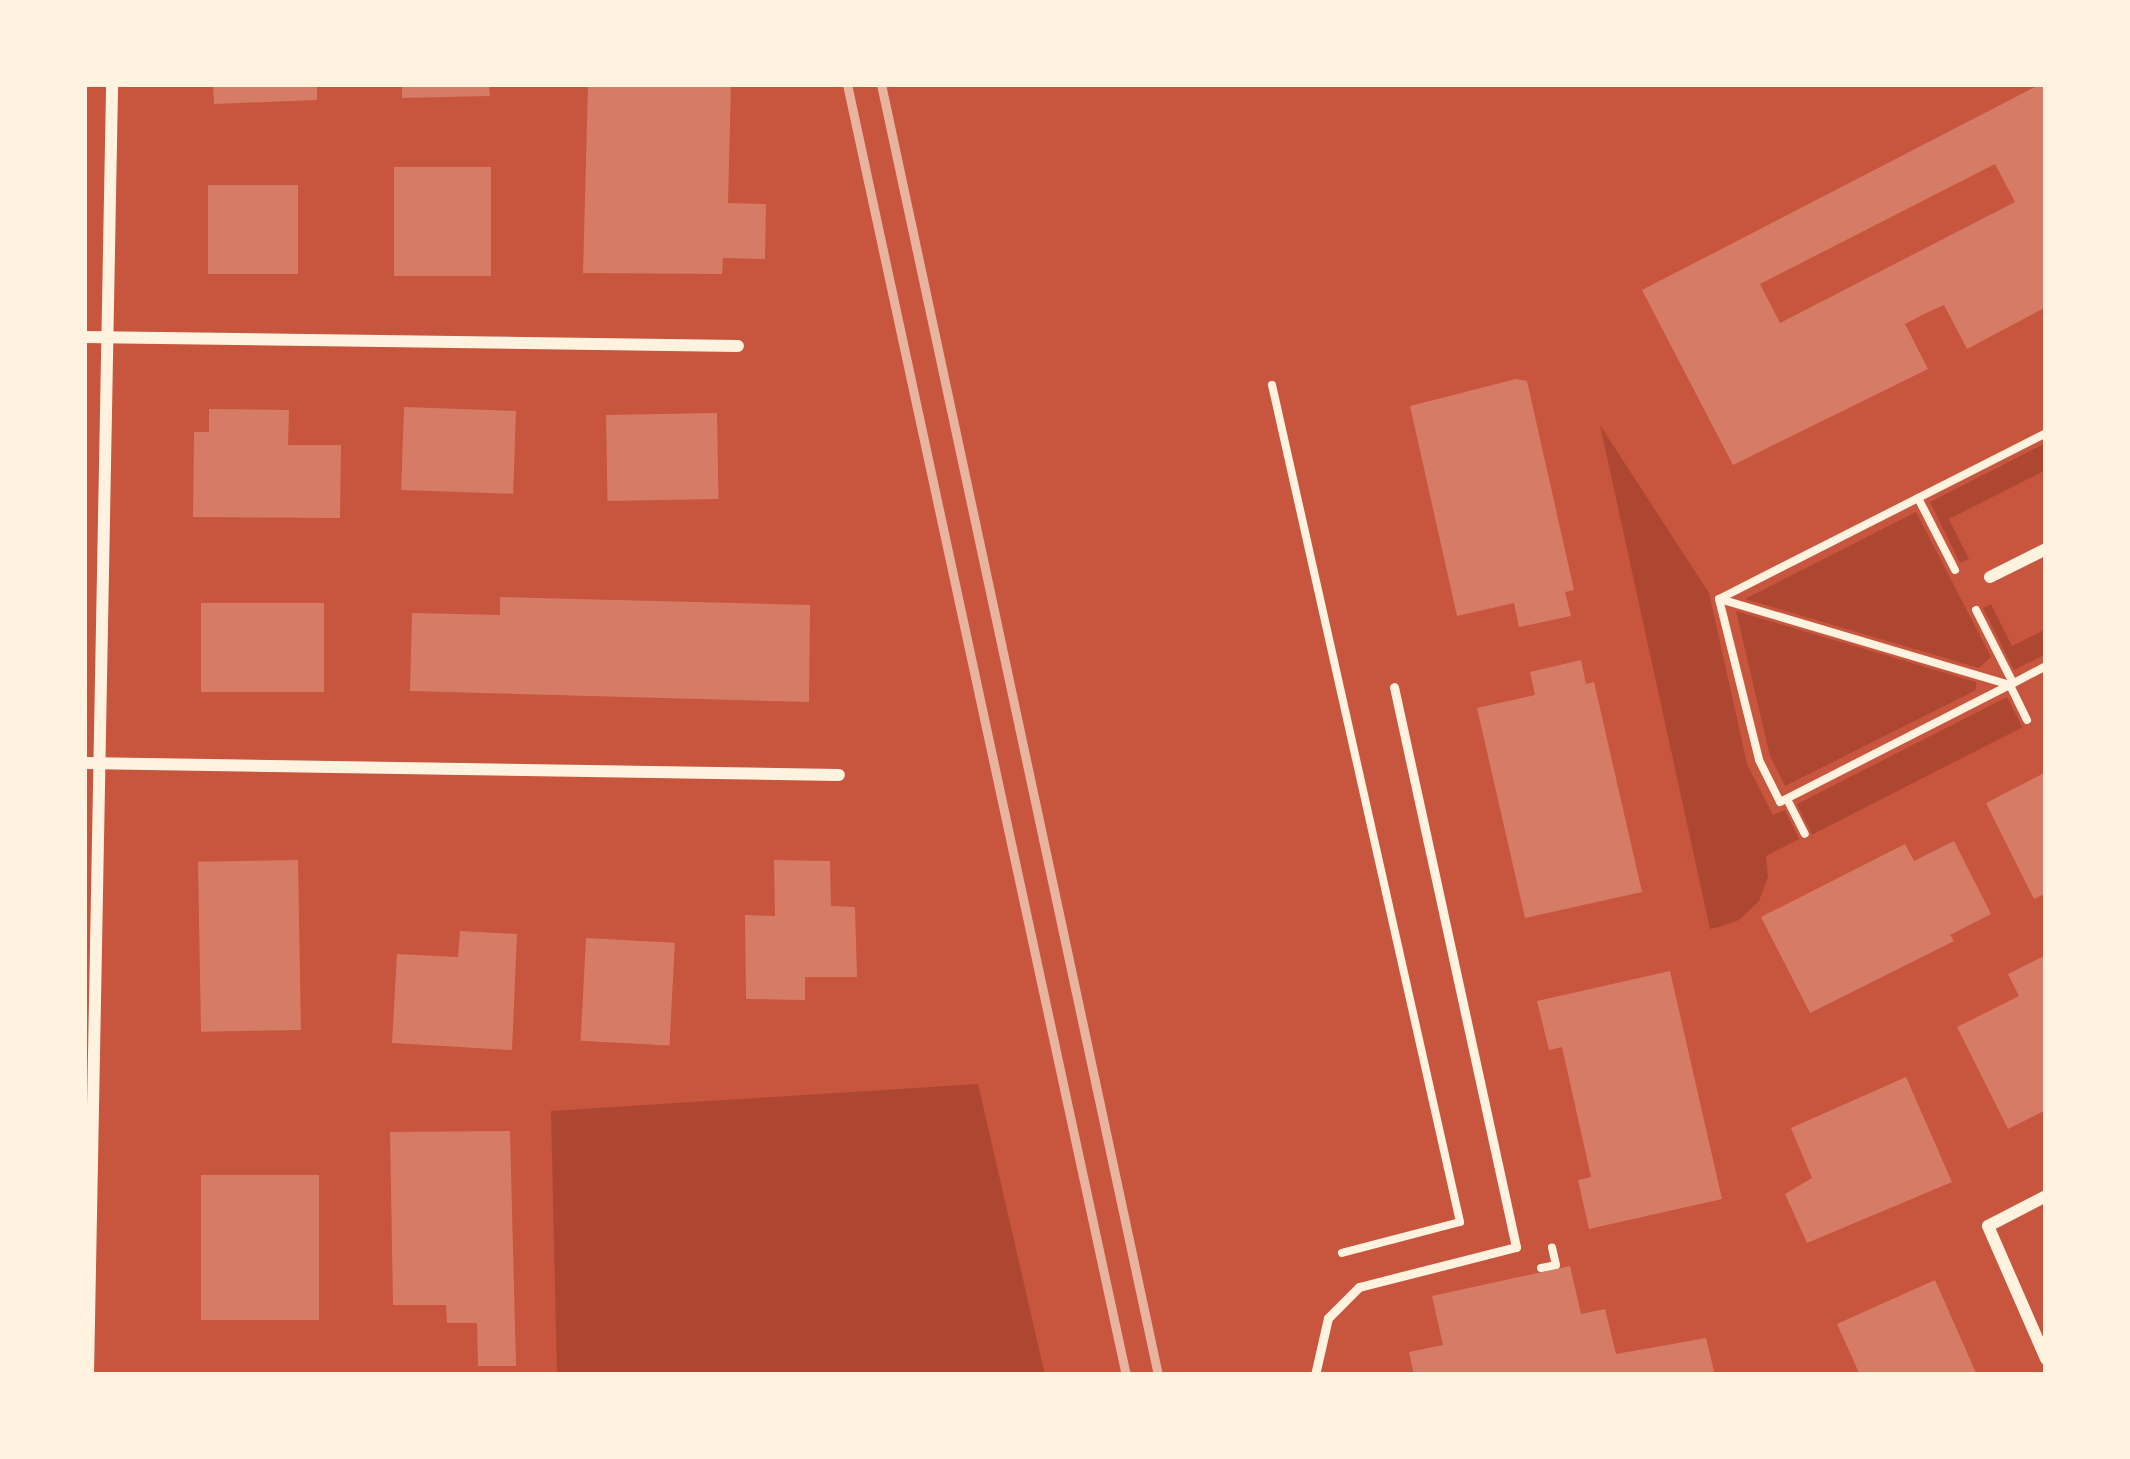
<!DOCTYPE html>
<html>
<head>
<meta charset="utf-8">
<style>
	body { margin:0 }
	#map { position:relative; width:2130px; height:1459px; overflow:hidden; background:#c8553d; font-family:Barlow,sans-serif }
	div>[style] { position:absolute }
	.green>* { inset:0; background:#ae4732; transform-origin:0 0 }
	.building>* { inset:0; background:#d67c66; transform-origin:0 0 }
	.path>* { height:8px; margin:-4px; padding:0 4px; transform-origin:4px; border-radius:4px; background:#fff3e0 }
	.service>* { height:9px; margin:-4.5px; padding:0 4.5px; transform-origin:4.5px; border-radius:4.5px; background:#fff3e0 }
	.minor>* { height:12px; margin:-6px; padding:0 6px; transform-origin:6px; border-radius:6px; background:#fff3e0 }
	.rail>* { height:9px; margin:-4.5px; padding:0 4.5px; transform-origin:4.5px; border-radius:4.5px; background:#e9b49f }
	span { translate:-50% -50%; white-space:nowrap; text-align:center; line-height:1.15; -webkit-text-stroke:9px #fff3e0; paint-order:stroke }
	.frame { position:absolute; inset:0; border:87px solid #fff3e0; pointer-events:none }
</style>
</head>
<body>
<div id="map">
	<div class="green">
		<div style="clip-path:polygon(1600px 425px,1709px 593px,1747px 764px,1773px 815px,1785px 810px,1799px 839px,1766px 856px,1768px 877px,1759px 901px,1739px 920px,1722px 926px,1710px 929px)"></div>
		<div style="clip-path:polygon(2046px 443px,2046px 470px,1949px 519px,1969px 559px,1960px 563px,1930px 502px)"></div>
		<div style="clip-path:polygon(1916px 512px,1991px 657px,1979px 668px,1745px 599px)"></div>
		<div style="clip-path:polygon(1991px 604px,2012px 646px,2046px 629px,2046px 654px,2014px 670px,1983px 608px)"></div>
		<div style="clip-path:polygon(1736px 611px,1976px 682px,1976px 690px,1785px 786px,1770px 756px)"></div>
		<div style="left:2007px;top:697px;width:34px;height:236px;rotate:63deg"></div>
		<div style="clip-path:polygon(978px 1084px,1045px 1375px,557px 1375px,551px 1111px)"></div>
	</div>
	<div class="building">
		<div style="clip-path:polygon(213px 84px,317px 84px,317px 100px,214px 104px)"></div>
		<div style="clip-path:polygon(402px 84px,489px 84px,490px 96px,402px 98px)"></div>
		<div style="clip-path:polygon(588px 84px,731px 84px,728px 203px,766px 204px,765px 259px,723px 258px,722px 274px,583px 273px)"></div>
		<div style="clip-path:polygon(evenodd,2041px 84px,2046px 84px,2046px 307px,1967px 349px,1944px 305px,1924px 314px,1905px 324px,1928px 369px,1733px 465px,1642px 290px,2041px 84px,1995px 164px,2015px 202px,1780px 323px,1760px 284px,1995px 164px)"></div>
		<div style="left:394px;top:167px;width:97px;height:109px"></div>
		<div style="left:298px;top:185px;width:89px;height:90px;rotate:90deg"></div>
		<div style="clip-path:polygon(1516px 379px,1527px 381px,1574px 590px,1565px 592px,1571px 616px,1519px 627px,1514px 603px,1457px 616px,1410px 406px)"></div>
		<div style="clip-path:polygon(209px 409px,289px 410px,288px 445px,341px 445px,340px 518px,193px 517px,194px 432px,209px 432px)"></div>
		<div style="left:516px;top:411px;width:83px;height:112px;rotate:92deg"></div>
		<div style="left:717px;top:413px;width:86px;height:111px;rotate:89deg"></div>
		<div style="clip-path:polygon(500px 597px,810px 605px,809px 702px,410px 691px,412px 613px,500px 615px)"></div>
		<div style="left:324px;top:603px;width:89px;height:123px;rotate:90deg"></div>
		<div style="clip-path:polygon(1581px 660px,1586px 684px,1594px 682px,1642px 892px,1525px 918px,1477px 708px,1535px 695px,1530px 672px)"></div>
		<div style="clip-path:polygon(2046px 772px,2046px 893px,2034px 899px,1986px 803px)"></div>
		<div style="clip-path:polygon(1954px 841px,1991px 914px,1950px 935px,1954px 941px,1810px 1013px,1761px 917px,1905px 844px,1914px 861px)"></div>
		<div style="left:298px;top:860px;width:170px;height:100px;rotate:89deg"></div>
		<div style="clip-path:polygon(774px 860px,830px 861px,831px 906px,855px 907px,857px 977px,805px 977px,805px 1000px,746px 999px,745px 915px,775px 916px)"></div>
		<div style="clip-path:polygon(460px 931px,517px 934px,512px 1050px,392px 1043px,397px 954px,458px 957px)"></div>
		<div style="left:586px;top:938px;width:89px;height:103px;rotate:3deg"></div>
		<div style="clip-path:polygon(2046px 955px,2046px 1110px,2008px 1129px,1957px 1027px,2019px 996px,2008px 974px)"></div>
		<div style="clip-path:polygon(1670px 971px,1722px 1199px,1589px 1229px,1578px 1180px,1591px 1177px,1562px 1047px,1549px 1050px,1537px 1001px)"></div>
		<div style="clip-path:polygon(1906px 1077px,1952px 1182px,1807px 1243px,1785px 1194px,1812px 1178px,1791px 1128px)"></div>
		<div style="clip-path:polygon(510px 1131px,516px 1366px,478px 1366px,477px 1323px,447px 1323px,446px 1305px,393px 1305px,390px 1132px)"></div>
		<div style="left:201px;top:1175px;width:118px;height:145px"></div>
		<div style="clip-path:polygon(1570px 1266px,1581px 1314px,1605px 1309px,1616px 1354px,1706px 1338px,1715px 1375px,1414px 1375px,1409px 1352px,1443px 1345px,1432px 1296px)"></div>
		<div style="clip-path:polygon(1935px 1280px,1977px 1375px,1860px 1375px,1837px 1324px)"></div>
	</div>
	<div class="path">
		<div style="left:1272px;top:385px;width:858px;rotate:77.34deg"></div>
		<div style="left:1460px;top:1222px;width:122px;rotate:165.3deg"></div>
		<div style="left:1918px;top:498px;width:81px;rotate:62.8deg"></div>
		<div style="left:1721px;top:598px;width:364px;rotate:-26.9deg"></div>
		<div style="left:1976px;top:610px;width:82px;rotate:63.1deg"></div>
		<div style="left:2027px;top:720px;width:39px;rotate:-116deg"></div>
		<div style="left:2010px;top:685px;width:303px;rotate:-163.5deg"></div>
		<div style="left:1719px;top:599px;width:166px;rotate:76deg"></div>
		<div style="left:1759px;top:760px;width:47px;rotate:63.4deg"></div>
		<div style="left:1780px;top:802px;width:258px;rotate:-27deg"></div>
		<div style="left:2010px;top:685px;width:41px;rotate:-27.8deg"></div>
		<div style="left:1787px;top:799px;width:39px;rotate:63deg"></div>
		<div style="left:1541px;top:1268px;width:15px;rotate:-11deg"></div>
		<div style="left:1556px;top:1265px;width:18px;rotate:-103deg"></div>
	</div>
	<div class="service">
		<div style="left:1315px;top:1375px;width:58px;rotate:-77.2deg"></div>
		<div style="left:1328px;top:1318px;width:44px;rotate:-45deg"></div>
		<div style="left:1359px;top:1287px;width:162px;rotate:-14.3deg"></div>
		<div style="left:1516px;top:1247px;width:573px;rotate:-102.29deg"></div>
	</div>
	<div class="minor">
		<div style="left:84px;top:337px;width:654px;rotate:0.79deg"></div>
		<div style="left:1990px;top:577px;width:63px;rotate:-26.6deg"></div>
		<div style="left:84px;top:763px;width:755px;rotate:0.91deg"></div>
		<div style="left:2046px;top:1196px;width:65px;rotate:152.7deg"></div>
		<div style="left:1988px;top:1226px;width:145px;rotate:66.4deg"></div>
		<div style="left:88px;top:1375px;width:1291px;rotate:-88.93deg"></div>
	</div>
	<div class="rail">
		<div style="left:847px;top:84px;width:1321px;rotate:77.81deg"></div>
		<div style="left:881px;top:84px;width:1320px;rotate:77.89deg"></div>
	</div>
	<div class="frame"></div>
</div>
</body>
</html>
